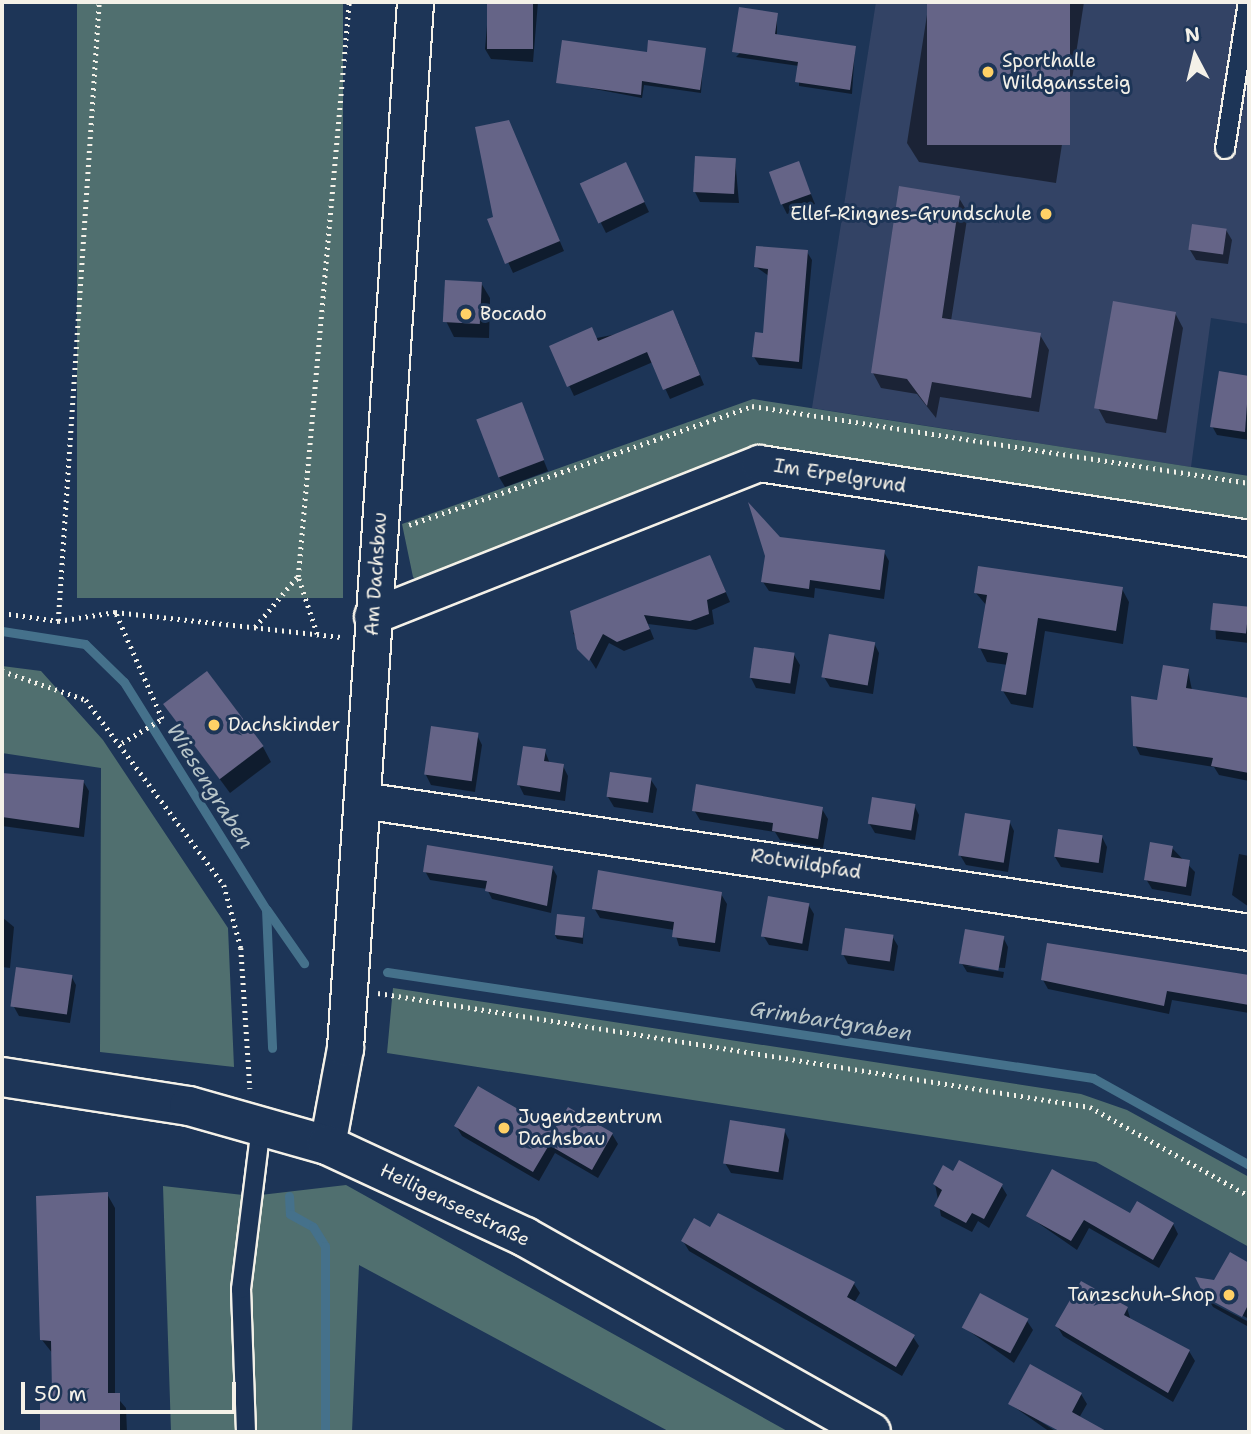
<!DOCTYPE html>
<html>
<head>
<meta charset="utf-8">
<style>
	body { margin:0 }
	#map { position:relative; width:1251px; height:1434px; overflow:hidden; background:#1d3557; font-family:"Shantell Sans",sans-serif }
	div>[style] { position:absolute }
	.built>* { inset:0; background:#334365 }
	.green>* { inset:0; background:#506f6f; transform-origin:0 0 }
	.shadow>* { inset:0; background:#0007 }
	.stream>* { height:9px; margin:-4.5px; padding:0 4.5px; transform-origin:4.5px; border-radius:4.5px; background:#45718b }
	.building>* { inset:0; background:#656487; transform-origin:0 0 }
	.path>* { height:4.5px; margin-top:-2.25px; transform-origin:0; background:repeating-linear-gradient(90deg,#f4f1e8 0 2px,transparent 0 7px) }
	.roads { filter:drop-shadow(2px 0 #f4f1e8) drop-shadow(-2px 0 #f4f1e8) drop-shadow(0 2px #f4f1e8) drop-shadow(0 -2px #f4f1e8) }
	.lane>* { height:18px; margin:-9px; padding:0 9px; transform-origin:9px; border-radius:9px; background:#1d3557 }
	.street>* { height:35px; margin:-17.5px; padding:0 17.5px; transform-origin:17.5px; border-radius:17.5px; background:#1d3557 }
	.secondary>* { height:38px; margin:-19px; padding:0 19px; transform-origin:19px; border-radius:19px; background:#1d3557 }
	.dots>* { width:19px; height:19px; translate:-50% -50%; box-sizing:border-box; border:4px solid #1d3557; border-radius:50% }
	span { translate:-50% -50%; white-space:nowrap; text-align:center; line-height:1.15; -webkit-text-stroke:6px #1d3557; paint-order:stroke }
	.poi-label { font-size:19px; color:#f4f1e8 }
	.left { translate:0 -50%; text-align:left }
	.right { translate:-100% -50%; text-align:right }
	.street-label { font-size:19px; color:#f4f1e8 }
	.water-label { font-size:21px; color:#b7c4c7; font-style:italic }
	.frame { position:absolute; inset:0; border:4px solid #f4f1e8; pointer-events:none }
	.north { position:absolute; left:1160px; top:21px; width:70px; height:70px; -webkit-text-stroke:5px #1d3557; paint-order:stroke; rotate:353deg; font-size:19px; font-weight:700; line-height:28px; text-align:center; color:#f4f1e8 }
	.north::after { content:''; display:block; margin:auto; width:24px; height:32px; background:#f4f1e8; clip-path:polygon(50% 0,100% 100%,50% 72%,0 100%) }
	.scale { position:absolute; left:21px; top:1382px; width:215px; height:32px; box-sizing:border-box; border:4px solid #f4f1e8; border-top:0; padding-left:9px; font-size:21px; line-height:24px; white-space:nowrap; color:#f4f1e8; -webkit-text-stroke:5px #1d3557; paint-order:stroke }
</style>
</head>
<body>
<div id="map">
	<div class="built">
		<div style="clip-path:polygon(876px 2px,1249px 2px,1249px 324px,1211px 318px,1191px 467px,812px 408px)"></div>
	</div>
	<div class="green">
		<div style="left:77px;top:2px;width:266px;height:596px"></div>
		<div style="clip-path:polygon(753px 399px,1249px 476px,1249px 530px,800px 460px,422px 586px,413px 577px,402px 524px)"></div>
		<div style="clip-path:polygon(2px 666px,41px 671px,103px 740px,228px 928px,234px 1067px,100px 1052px,101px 768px,2px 753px)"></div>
		<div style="clip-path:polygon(393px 988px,1081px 1094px,1127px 1110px,1249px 1177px,1249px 1247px,1096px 1162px,387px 1053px)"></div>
		<div style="clip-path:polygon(346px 1185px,789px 1432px,670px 1432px,359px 1265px,352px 1432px,171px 1432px,163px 1186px,252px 1196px)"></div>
	</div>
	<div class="shadow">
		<div style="clip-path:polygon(489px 2px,538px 2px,533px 62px,491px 59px,485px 49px)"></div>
		<div style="clip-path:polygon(929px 2px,1084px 2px,1056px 183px,919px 162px,907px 143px)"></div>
		<div style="clip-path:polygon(777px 14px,777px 36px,855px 48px,852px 94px,799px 86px,799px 66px,736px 57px)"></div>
		<div style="clip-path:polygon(704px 50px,701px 93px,644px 85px,642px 98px,558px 82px,648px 54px)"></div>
		<div style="clip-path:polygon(513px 132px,564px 251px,513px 273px,489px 220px,495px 218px)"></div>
		<div style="clip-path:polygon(735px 159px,739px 203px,700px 202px,695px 192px)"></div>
		<div style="clip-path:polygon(798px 163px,815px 204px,787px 214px,782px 204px)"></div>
		<div style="clip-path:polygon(631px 174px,649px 212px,606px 233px,601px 223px)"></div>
		<div style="clip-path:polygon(959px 198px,968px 213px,951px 321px,1040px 335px,1049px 350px,1039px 412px,940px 397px,936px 418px,917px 394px,881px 388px,873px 373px)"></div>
		<div style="clip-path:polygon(1226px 230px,1232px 240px,1228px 264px,1196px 260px,1190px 250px)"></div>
		<div style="clip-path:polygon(807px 252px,812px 260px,802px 369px,759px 365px,754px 357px,764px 335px,769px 276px,756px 267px)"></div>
		<div style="clip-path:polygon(481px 283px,490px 298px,489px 338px,454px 337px,446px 321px)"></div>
		<div style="clip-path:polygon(1175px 313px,1183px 328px,1166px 433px,1106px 423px,1098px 408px)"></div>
		<div style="clip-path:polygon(678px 322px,704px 385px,670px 399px,653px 362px,574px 396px,551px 347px)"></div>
		<div style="clip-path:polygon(1220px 373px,1249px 379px,1249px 440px,1217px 435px,1212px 426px)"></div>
		<div style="clip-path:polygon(521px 404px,548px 471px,505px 487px,499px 477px)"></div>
		<div style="clip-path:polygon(779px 539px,884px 552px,889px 561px,884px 599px,815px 588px,814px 598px,769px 591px,763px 582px)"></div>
		<div style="clip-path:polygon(715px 567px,730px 602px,712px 610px,714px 624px,696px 630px,648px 624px,654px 639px,624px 651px,609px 643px,596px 669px,573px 633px)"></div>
		<div style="clip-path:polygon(1122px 589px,1129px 602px,1123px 644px,1045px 631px,1033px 708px,1011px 704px,1003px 691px,1008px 665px,987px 662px,980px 648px,987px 606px,975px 592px)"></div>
		<div style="clip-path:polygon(1214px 605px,1249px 610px,1249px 643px,1216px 639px)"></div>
		<div style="clip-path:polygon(874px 643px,879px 653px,873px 694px,830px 687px,824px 677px)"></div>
		<div style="clip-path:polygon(794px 655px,800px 665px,795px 694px,756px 688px,751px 678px)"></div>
		<div style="clip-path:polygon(1188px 671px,1192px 690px,1249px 700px,1249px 781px,1219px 775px,1214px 767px,1140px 755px,1135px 745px)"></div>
		<div style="clip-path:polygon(165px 705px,263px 747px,271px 762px,230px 793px)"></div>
		<div style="clip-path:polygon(477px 735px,482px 745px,475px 792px,431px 785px,426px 775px)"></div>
		<div style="clip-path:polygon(545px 751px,550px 764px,563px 766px,568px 776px,565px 801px,524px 795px,519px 785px)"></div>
		<div style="clip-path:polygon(2px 774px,83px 781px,89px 791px,84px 837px,2px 826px)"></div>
		<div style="clip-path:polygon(651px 780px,657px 789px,653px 813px,614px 807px,608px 797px)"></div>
		<div style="clip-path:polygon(914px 805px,919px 815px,915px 840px,875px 833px,869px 823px)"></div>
		<div style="clip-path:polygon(822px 809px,828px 819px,823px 848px,780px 840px,775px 832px,700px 820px,694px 810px)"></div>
		<div style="clip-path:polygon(1009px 821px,1014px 831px,1008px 872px,966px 865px,960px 855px)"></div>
		<div style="clip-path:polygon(1102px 837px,1107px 847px,1103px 873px,1061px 867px,1055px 857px)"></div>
		<div style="clip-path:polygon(1172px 848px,1195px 872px,1191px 896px,1152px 889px,1146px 879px)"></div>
		<div style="clip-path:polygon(1239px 854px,1249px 856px,1249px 907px,1232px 895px)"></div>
		<div style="clip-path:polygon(552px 867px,557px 876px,551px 913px,492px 899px,487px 889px,430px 880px,425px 871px)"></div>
		<div style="clip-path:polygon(721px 894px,727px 904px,720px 952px,679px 946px,674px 930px,600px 918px,594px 908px)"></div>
		<div style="clip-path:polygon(808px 904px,814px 914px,808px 951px,769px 945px,763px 935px)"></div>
		<div style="clip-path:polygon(2px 917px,14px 927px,10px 968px,2px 967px)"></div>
		<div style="clip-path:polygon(584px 919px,583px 944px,557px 939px,555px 935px)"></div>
		<div style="clip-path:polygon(892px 936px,898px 946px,894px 971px,848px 964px,843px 954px)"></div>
		<div style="clip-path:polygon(1003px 937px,1008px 947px,1005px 968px,966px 966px,1004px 972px,1003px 978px,967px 972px,961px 962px)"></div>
		<div style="clip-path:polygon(1048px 945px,1249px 977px,1249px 1013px,1172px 1000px,1169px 1014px,1048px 989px,1043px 980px)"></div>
		<div style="clip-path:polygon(71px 976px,76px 985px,70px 1023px,19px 1016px,14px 1007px)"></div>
		<div style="clip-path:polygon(456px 1126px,612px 1134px,618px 1144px,598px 1178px,555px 1153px,539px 1181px,462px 1136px)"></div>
		<div style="clip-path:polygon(784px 1130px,789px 1140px,783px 1180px,731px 1173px,725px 1163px)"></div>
		<div style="clip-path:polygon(954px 1173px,1001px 1185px,1007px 1195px,989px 1228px,978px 1221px,972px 1232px,941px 1216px,935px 1184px)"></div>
		<div style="clip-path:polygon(107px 1194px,115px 1208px,115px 1395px,126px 1408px,127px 1432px,42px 1432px,42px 1395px,53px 1395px,53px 1354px,42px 1340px)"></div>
		<div style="clip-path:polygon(1028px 1216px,1131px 1216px,1173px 1224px,1178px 1234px,1159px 1268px,1089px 1228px,1077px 1250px)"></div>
		<div style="clip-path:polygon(710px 1230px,854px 1284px,860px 1293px,854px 1303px,913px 1337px,919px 1346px,902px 1376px,689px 1251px,683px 1241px)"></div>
		<div style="clip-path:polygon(1230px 1254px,1249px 1265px,1249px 1319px,1206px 1296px)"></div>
		<div style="clip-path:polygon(1210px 1302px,1249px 1322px,1247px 1326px,1213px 1307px)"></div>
		<div style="clip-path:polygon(1127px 1308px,1131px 1321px,1189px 1351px,1195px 1361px,1173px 1402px,1063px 1336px,1057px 1326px)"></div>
		<div style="clip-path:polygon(1027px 1321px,1033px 1330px,1014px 1363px,962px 1326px)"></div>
		<div style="clip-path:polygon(1081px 1394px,1087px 1404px,1079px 1418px,1104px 1432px,1064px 1432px,1016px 1406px,1057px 1432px,1050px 1432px,1010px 1404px)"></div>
	</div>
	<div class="stream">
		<div style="left:2px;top:631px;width:84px;rotate:8.9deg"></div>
		<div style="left:85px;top:644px;width:54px;rotate:44.3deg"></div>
		<div style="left:124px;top:682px;width:268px;rotate:58deg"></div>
		<div style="left:266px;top:909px;width:139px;rotate:87.5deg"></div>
		<div style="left:267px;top:910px;width:65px;rotate:55.1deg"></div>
		<div style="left:387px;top:972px;width:714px;rotate:8.54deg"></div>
		<div style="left:1093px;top:1078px;width:179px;rotate:29.1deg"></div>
		<div style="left:289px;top:1196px;width:18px;rotate:87deg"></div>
		<div style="left:290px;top:1214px;width:26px;rotate:29deg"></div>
		<div style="left:313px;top:1227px;width:22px;rotate:58deg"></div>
		<div style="left:325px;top:1246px;width:186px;rotate:90deg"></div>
	</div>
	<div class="building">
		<div style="left:487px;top:2px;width:46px;height:47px"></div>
		<div style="left:927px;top:2px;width:143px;height:143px"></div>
		<div style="clip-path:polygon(739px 7px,778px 13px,775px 34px,856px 46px,850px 90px,795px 82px,798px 62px,732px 52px)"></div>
		<div style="clip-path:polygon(562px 40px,647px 52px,648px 40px,706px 48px,700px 90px,642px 81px,641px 95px,556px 83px)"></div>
		<div style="clip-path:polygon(509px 120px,560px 241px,505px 264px,487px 219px,493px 217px,475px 127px)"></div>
		<div style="left:695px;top:156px;width:41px;height:36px;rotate:3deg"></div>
		<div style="left:799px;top:161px;width:35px;height:32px;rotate:70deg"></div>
		<div style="left:626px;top:162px;width:44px;height:51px;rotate:65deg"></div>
		<div style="clip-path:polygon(899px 186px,960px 196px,942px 318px,1041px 333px,1031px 398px,932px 382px,927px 406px,907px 379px,871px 373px)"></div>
		<div style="left:1192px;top:224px;width:35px;height:26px;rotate:8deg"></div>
		<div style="clip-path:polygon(756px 246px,808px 250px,799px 362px,752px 357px,755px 332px,763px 333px,768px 269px,754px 267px)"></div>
		<div style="left:445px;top:280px;width:37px;height:42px;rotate:3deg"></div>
		<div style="left:1113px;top:301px;width:64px;height:109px;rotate:10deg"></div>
		<div style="clip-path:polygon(673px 310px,700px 375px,663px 390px,647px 352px,567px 387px,549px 346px,592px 327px,598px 341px)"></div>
		<div style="clip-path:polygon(1219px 371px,1249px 376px,1245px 432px,1210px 427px)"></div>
		<div style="left:522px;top:402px;width:62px;height:49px;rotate:69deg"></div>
		<div style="clip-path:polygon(748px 502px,780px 537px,885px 550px,880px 590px,810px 580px,809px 589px,761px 582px,765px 556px)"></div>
		<div style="clip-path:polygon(710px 555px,726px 592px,707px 600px,709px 614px,690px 621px,644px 615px,650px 629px,617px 642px,603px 634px,589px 661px,577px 649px,570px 611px)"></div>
		<div style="clip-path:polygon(978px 566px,1123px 587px,1116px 631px,1038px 618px,1026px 695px,1001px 691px,1008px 653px,978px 648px,987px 595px,974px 593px)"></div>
		<div style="left:1213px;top:603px;width:36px;height:27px;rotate:6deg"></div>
		<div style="left:829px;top:634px;width:47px;height:44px;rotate:10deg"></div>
		<div style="left:754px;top:647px;width:41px;height:31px;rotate:8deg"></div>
		<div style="clip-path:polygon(1163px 665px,1189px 669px,1186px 688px,1249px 698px,1249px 773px,1211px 766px,1213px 758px,1133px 746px,1131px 696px,1157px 700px)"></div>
		<div style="left:207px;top:671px;width:94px;height:55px;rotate:53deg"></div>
		<div style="left:431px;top:726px;width:48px;height:49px;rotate:8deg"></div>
		<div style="clip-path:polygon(523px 746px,546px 749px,544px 761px,564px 764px,560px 792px,517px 785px)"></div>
		<div style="left:610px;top:772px;width:42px;height:25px;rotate:8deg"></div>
		<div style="clip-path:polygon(2px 773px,84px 780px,79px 828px,2px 817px)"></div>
		<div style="clip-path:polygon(696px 784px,823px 807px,818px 839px,772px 831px,773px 823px,692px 811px)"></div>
		<div style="left:872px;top:797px;width:44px;height:27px;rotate:9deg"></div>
		<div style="left:965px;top:813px;width:46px;height:43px;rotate:9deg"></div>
		<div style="left:1058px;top:829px;width:45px;height:28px;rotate:8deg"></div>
		<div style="clip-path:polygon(1150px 842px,1173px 846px,1171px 857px,1190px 860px,1186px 887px,1144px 880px)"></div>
		<div style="clip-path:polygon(427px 845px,553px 866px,547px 906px,485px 891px,487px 881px,423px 872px)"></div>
		<div style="clip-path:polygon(598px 870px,722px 892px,715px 943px,672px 937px,674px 922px,592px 909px)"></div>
		<div style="left:768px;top:896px;width:42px;height:41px;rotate:10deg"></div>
		<div style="left:557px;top:914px;width:28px;height:21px;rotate:6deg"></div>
		<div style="left:845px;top:928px;width:49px;height:27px;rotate:8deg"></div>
		<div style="left:965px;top:929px;width:40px;height:35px;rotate:10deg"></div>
		<div style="clip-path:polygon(1047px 943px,1249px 975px,1249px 1005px,1167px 991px,1164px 1006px,1041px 980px)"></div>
		<div style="left:16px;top:967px;width:57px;height:40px;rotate:8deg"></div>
		<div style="clip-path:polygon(478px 1086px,554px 1130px,568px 1107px,613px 1133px,592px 1170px,549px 1145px,533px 1172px,454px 1126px)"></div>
		<div style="left:730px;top:1120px;width:56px;height:44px;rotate:9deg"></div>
		<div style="clip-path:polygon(959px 1160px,1003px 1184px,984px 1219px,972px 1213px,966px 1223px,934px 1206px,942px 1190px,933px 1184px,943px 1165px,953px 1171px)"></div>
		<div style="clip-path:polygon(1052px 1169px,1130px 1213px,1137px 1201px,1174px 1223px,1153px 1260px,1084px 1220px,1071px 1241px,1026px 1216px)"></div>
		<div style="clip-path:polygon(108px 1192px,108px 1393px,120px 1393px,120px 1432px,40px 1432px,40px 1393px,52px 1393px,51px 1341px,40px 1340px,36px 1196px)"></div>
		<div style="clip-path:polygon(718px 1213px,855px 1282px,847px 1297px,915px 1335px,896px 1367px,681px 1241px,694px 1218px,710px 1227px)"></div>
		<div style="clip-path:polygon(1230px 1252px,1249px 1263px,1249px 1303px,1242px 1317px,1205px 1297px,1195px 1277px,1214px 1280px)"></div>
		<div style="clip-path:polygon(1081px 1281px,1128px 1307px,1124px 1315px,1190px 1350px,1168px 1393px,1055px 1326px)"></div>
		<div style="left:980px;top:1293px;width:55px;height:39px;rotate:28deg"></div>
		<div style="clip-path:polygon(1030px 1364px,1082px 1393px,1072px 1412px,1108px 1432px,1061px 1432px,1008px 1404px)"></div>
	</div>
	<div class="path">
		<div style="left:409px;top:525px;width:363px;rotate:-19.1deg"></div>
		<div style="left:752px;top:406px;width:503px;rotate:8.81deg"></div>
		<div style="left:2px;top:613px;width:57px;rotate:8.1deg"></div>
		<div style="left:58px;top:621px;width:58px;rotate:-9deg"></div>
		<div style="left:58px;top:621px;width:620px;rotate:-86.21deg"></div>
		<div style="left:255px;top:627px;width:65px;rotate:-50deg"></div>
		<div style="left:317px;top:634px;width:60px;rotate:-108.4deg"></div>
		<div style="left:298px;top:577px;width:577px;rotate:-84.93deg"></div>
		<div style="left:2px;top:671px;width:89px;rotate:19deg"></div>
		<div style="left:86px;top:700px;width:231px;rotate:53.3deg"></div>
		<div style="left:224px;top:885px;width:65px;rotate:74.9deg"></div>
		<div style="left:241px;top:948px;width:141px;rotate:86.3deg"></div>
		<div style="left:122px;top:743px;width:47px;rotate:-31deg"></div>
		<div style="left:162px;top:719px;width:117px;rotate:-113.7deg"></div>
		<div style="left:115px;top:612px;width:227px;rotate:6.3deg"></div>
		<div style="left:378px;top:993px;width:721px;rotate:9.1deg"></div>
		<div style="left:1090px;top:1107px;width:182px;rotate:29.2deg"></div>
	</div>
	<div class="roads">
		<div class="lane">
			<div style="left:1225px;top:149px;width:149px;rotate:-81.1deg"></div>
			<div style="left:246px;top:1432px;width:143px;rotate:-92deg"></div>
			<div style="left:241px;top:1289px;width:165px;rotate:-83deg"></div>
		</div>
		<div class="street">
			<div style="left:372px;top:616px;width:416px;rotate:-21.6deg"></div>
			<div style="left:759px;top:463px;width:496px;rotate:8.7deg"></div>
			<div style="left:362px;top:800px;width:897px;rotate:8.46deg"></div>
			<div style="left:327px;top:1145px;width:99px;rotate:-79.5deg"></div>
			<div style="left:345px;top:1048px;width:1048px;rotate:-86.17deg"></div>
		</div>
		<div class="secondary">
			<div style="left:2px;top:1077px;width:189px;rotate:8.8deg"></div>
			<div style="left:189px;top:1106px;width:143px;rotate:15.8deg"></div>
			<div style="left:327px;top:1145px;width:218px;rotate:24.9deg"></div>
			<div style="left:525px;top:1237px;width:397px;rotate:29.4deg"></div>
		</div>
	</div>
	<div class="dots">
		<div style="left:988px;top:72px;background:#ffd166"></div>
		<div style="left:1046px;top:214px;background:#ffd166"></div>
		<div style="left:466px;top:314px;background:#ffd166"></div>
		<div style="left:214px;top:725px;background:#ffd166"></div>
		<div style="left:504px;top:1128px;background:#ffd166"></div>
		<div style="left:1229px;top:1295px;background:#ffd166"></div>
	</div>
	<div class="poi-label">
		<span class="left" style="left:1002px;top:72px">Sporthalle<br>Wildganssteig</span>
		<span class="right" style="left:1032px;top:214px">Ellef-Ringnes-Grundschule</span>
		<span class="left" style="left:480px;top:314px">Bocado</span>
		<span class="left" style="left:228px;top:725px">Dachskinder</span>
		<span class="left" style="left:518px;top:1128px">Jugendzentrum<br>Dachsbau</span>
		<span class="right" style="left:1215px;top:1295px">Tanzschuh-Shop</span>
	</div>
	<div class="street-label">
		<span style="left:840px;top:476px;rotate:9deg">Im Erpelgrund</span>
		<span style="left:376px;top:574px;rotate:-86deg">Am Dachsbau</span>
		<span style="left:806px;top:864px;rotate:9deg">Rotwildpfad</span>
		<span style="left:455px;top:1205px;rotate:26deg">Heiligenseestraße</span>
	</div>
	<div class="water-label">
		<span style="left:210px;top:786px;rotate:58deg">Wiesengraben</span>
		<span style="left:831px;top:1021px;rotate:9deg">Grimbartgraben</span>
	</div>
	<div class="frame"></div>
	<div class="north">N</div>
	<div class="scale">50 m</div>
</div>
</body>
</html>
